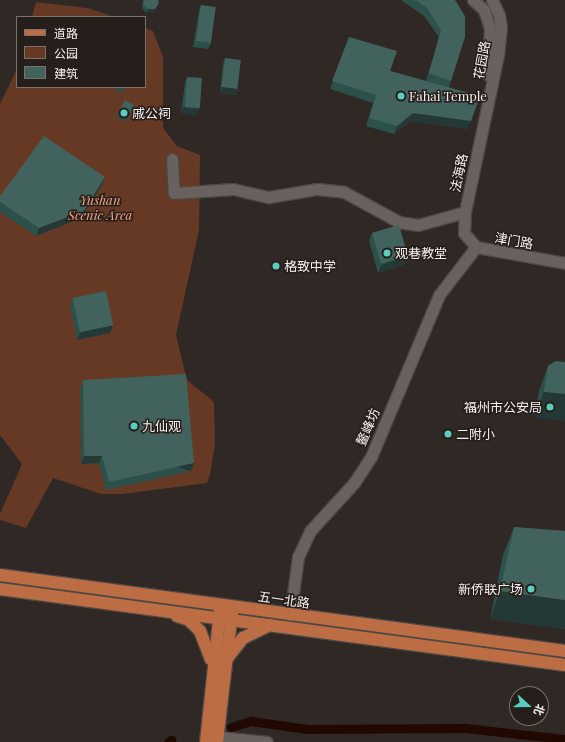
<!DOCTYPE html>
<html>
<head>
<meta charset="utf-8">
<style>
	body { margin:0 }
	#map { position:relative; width:565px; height:742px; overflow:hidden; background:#2f2825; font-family:"Playfair Display","Noto Sans SC",serif }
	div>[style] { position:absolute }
	.green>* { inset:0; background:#663924 }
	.canal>* { height:9px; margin:-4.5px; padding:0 4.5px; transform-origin:4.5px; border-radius:4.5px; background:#210901 }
	.roads { filter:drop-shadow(1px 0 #4c4744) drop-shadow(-1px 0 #4c4744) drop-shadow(0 1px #4c4744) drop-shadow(0 -1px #4c4744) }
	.minor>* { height:11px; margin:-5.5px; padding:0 5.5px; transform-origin:5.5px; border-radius:5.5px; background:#69615d }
	.major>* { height:12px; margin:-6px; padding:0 6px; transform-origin:6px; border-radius:6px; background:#bc6d44 }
	.wall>* { inset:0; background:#2c514b }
	.shaded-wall>* { inset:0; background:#243935; transform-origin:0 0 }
	.building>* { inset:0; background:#42625d; transform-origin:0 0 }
	.dots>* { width:11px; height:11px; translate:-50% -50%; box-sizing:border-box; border:2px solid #251e1b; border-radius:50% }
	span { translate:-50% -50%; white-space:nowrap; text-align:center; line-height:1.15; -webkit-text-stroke:3px #251e1b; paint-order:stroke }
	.street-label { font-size:13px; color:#f5f0ee }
	.poi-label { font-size:13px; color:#f5f0ee }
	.left { translate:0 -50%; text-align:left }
	.right { translate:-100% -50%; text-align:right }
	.park-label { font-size:13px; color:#fda57e; font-style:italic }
	.legend { position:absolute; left:16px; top:16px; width:130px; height:72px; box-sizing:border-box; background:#251e1b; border:1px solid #78726f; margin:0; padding:5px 7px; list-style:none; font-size:12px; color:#f5f0ee }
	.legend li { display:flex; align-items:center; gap:8px; height:20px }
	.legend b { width:20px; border:1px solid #78726f }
	.north { position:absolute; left:509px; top:686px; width:40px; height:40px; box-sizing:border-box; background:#251e1b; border:1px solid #78726f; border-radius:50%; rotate:111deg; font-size:11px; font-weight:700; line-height:16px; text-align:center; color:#f5f0ee }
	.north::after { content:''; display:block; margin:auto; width:14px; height:18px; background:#5acebd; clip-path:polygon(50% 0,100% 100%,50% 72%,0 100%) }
</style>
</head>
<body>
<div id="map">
	<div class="green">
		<div style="clip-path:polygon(36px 2px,87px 8px,115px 17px,32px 17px)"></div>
		<div style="clip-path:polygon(145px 28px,153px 31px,163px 57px,163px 128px,177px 146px,200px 155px,199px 230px,176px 335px,187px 380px,214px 402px,215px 444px,210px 475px,207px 483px,122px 494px,101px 494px,53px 478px,26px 528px,0 520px,0 514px,22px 464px,0 435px,0 104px,17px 69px,17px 87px,145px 87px)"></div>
	</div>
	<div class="canal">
		<div style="left:231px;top:727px;width:21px;rotate:-17deg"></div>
		<div style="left:251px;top:721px;width:57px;rotate:8.1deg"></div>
		<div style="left:307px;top:729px;width:158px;rotate:-0.4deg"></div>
		<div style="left:465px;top:728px;width:101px;rotate:6.3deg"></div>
		<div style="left:168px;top:742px;width:4px;rotate:-34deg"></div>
	</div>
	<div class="roads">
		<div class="minor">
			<div style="left:473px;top:0;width:15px;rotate:42deg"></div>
			<div style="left:484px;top:10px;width:19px;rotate:72deg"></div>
			<div style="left:490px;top:28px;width:47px;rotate:92.4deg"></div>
			<div style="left:492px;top:0;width:17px;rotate:65deg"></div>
			<div style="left:499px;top:15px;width:12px;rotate:81deg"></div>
			<div style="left:501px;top:27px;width:28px;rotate:96deg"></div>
			<div style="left:498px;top:55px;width:160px;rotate:101.9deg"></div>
			<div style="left:465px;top:212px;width:21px;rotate:93deg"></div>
			<div style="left:464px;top:233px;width:18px;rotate:49deg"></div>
			<div style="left:476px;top:247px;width:90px;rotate:10.2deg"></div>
			<div style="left:172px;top:159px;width:34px;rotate:87deg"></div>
			<div style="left:174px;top:193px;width:59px;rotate:-3.9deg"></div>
			<div style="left:233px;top:189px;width:37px;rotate:13deg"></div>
			<div style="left:269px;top:197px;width:49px;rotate:-9.5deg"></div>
			<div style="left:317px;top:189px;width:27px;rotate:6deg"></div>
			<div style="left:344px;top:192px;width:63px;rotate:28.6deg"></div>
			<div style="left:399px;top:222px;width:19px;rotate:9deg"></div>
			<div style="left:418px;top:225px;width:49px;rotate:-15.5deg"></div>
			<div style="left:290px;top:615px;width:59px;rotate:-82.1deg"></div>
			<div style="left:298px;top:557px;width:29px;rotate:-65deg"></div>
			<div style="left:310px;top:531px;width:65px;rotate:-47.5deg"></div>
			<div style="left:354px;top:483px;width:31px;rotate:-57deg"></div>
			<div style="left:371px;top:457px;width:176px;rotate:-67.2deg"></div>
			<div style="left:439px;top:295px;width:61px;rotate:-52.4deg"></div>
			<div style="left:218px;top:737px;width:49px;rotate:5.8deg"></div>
		</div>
		<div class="major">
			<div style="left:0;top:575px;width:570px;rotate:7.66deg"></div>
			<div style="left:0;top:589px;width:570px;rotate:7.66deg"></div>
			<div style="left:177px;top:616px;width:13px;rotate:18deg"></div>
			<div style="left:189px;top:620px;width:16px;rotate:45deg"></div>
			<div style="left:200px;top:631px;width:30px;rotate:69deg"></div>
			<div style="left:211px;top:659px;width:4px;rotate:14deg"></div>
			<div style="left:225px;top:661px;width:29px;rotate:-52deg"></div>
			<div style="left:243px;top:638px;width:30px;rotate:-26deg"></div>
			<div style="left:206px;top:742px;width:133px;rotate:-83.9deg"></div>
			<div style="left:217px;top:742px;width:131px;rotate:-83.4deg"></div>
		</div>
	</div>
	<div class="wall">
		<div style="clip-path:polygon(143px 0,159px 3px,157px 7px,153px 13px,146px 13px,142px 8px)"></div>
		<div style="clip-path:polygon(401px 0,455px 0,451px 81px,449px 87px,468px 129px,410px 121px,394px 134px,366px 126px,373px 103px,330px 89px,349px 37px,390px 71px,426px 81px,439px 37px,424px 16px)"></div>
		<div style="clip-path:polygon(201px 5px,211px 43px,208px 49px,193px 47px,199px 11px)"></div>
		<div style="clip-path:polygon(225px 58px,238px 89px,236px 95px,220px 93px,223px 64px)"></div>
		<div style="clip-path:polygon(187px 77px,199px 109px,196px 115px,181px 113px,185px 83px)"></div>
		<div style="clip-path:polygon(111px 87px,124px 87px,121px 93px)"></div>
		<div style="clip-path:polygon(134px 105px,133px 109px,125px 122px,116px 116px,118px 112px)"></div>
		<div style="clip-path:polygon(102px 185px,81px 218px,36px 236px,0 212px,0 196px)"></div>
		<div style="clip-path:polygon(372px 233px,405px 264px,378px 273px,369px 241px)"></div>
		<div style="clip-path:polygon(73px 298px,110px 333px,77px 340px,70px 306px)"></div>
		<div style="clip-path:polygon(556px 361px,534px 418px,539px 391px,548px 366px)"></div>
		<div style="clip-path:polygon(83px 380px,191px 471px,106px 490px,99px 463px,81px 464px,80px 388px)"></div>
		<div style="clip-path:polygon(514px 527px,565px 531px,565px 629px,490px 619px,503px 555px)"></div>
	</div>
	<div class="shaded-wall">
		<div style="clip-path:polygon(159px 3px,157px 7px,153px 13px,146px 13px,148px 9px)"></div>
		<div style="clip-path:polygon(222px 87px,238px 89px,236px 95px,220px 93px)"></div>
		<div style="clip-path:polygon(480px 96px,468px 129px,410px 121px,394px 134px,397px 126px,413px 113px)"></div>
		<div style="clip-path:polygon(134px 105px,133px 109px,125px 122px,127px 118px)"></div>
		<div style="clip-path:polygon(183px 107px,199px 109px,196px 115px,181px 113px)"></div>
		<div style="clip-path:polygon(105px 177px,102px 185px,81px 218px,36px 236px,39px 228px)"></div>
		<div style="clip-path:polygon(408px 256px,405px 264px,378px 273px,381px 265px)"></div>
		<div style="clip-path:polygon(113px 325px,110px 333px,77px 340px,80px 332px)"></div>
		<div style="clip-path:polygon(544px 392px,565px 394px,565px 421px,534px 418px)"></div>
		<div style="clip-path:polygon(84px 456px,102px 456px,99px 463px,81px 464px)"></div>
		<div style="left:194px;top:463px;width:9px;height:87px;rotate:111deg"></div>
		<div style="clip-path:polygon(500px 591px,565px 600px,565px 629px,490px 619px)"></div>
	</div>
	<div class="building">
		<div style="clip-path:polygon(144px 0,158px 0,159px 3px,155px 9px,148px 9px,143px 4px)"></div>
		<div style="clip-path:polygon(415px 0,455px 0,465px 16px,465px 37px,451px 81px,429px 73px,441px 30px,427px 8px)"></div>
		<div style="left:201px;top:5px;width:15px;height:36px;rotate:8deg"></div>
		<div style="clip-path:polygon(349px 37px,397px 51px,390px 71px,480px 96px,471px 121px,413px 113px,397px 126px,369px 118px,376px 95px,332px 81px)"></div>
		<div style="left:225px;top:58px;width:16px;height:29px;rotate:7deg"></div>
		<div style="left:187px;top:77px;width:15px;height:30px;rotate:4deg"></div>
		<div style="left:125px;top:100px;width:10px;height:14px;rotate:29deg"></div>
		<div style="clip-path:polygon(44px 136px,105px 177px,84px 211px,39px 228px,0 202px,0 196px)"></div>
		<div style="left:399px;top:225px;width:32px;height:28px;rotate:74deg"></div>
		<div style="left:106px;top:291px;width:35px;height:34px;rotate:78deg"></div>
		<div style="clip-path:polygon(556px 361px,565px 362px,565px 394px,544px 392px,548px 366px)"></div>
		<div style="clip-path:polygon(186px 374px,194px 463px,109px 482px,102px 456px,84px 456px,83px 380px)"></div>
		<div style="clip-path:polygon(514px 527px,565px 531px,565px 600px,500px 591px)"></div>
	</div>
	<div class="dots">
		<div style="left:401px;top:96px;background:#5acebd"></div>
		<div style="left:124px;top:113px;background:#5acebd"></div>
		<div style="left:387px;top:253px;background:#5acebd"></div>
		<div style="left:276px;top:266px;background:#5acebd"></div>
		<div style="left:550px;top:407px;background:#5acebd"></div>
		<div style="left:134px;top:426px;background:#5acebd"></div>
		<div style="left:448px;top:434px;background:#5acebd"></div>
		<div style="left:531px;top:589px;background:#5acebd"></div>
	</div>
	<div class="street-label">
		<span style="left:482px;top:60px;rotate:-80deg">花园路</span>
		<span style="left:459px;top:173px;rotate:-78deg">法海路</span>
		<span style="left:514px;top:241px;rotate:10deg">津门路</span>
		<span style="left:368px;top:427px;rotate:-67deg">鳌峰坊</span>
		<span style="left:284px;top:600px;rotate:8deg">五一北路</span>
	</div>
	<div class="poi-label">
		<span class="left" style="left:409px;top:96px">Fahai Temple</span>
		<span class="left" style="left:132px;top:113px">戚公祠</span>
		<span class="left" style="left:395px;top:253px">观巷教堂</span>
		<span class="left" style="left:284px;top:266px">格致中学</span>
		<span class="right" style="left:542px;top:407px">福州市公安局</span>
		<span class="left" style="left:142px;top:426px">九仙观</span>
		<span class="left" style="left:456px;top:434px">二附小</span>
		<span class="right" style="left:523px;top:589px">新侨联广场</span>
	</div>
	<div class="park-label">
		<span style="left:100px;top:208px">Yushan<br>Scenic Area</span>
	</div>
	<ul class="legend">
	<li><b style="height:5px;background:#bc6d44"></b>道路</li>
	<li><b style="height:11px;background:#663924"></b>公园</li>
	<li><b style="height:11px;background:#42625d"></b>建筑</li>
	</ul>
	<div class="north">北</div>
</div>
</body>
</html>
